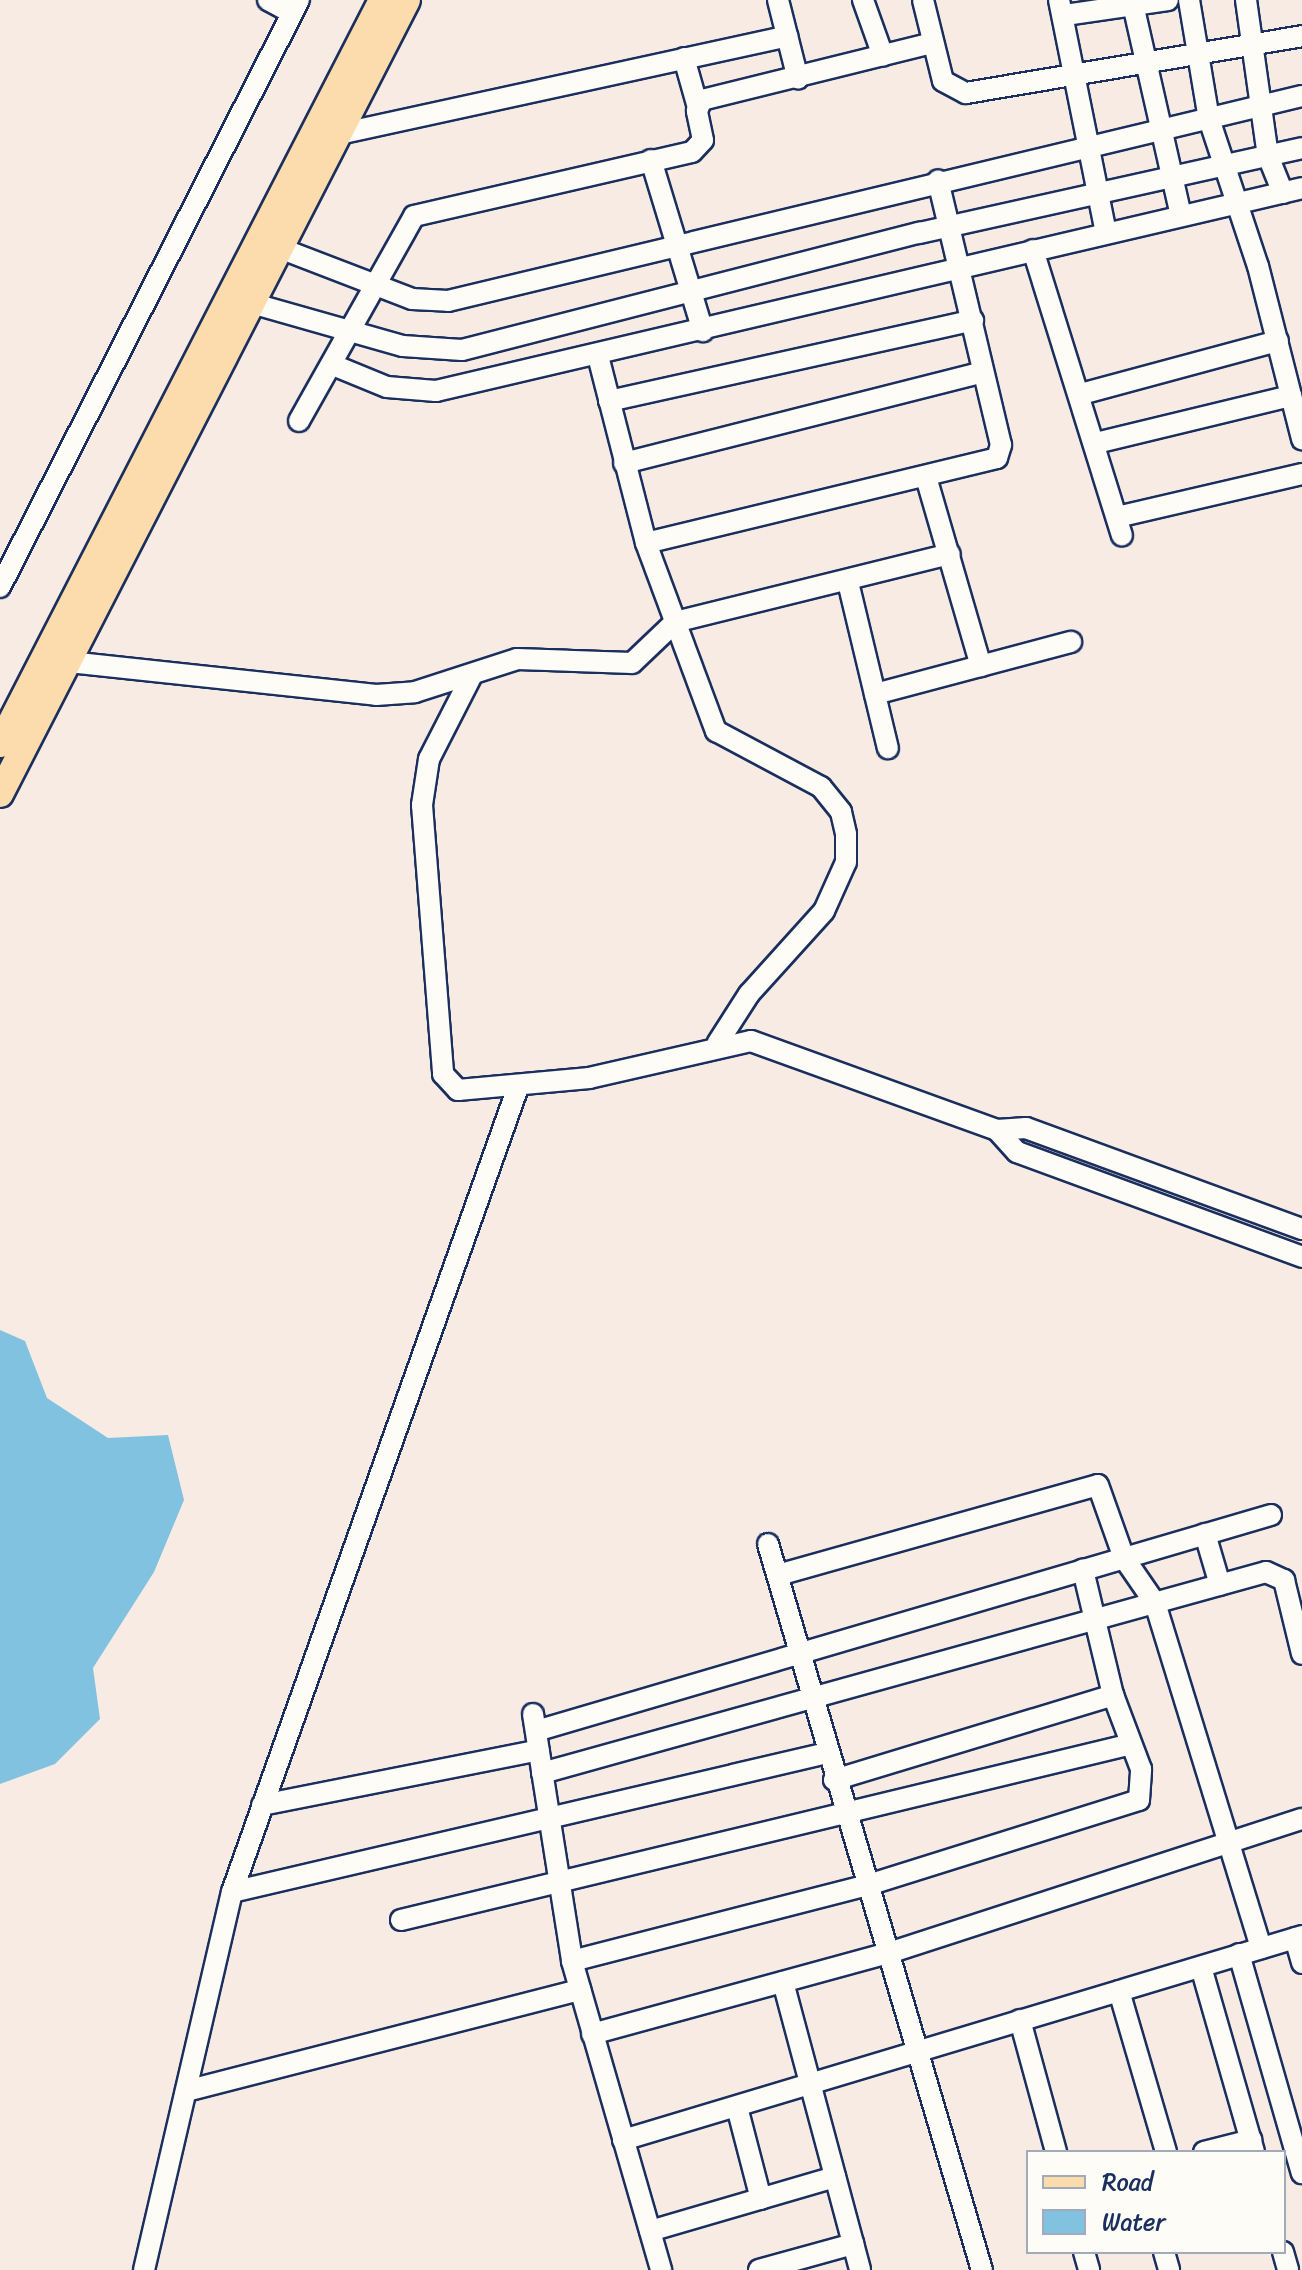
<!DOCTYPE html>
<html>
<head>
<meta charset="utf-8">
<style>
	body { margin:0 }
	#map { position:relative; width:1302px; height:2270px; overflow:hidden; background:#f7ebe3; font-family:Sriracha,sans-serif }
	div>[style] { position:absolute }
	.water>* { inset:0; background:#81c2e1 }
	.roads { filter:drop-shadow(2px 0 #1b2f5e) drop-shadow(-2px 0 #1b2f5e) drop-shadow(0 2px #1b2f5e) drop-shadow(0 -2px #1b2f5e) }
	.minor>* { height:20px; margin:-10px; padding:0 10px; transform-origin:10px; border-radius:10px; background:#fdfcf7 }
	.major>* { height:26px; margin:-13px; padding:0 13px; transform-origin:13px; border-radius:13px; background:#fcdcac }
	span { translate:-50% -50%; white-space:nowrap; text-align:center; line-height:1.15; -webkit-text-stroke:7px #fdfcf7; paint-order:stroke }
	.legend { position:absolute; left:1026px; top:2150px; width:260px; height:104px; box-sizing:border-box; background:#fdfcf7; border:2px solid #a3aaba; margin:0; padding:10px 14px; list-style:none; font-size:24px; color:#1b2f5e }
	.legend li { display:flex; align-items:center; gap:16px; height:40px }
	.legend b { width:40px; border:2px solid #a3aaba }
</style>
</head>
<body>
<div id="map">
	<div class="water">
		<div style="clip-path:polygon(0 1330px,25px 1341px,47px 1398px,108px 1438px,168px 1435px,184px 1500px,154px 1572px,93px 1668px,100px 1719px,55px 1764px,0 1784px)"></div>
	</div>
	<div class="roads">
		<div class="minor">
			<div style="left:268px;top:0;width:27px;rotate:28deg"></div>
			<div style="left:778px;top:0;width:81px;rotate:75.8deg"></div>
			<div style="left:863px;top:0;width:59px;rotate:70.3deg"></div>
			<div style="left:923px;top:0;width:83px;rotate:76.1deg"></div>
			<div style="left:943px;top:81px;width:26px;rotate:28deg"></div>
			<div style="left:966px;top:93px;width:341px;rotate:-9.6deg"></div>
			<div style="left:1059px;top:0;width:238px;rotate:78.6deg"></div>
			<div style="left:1132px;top:0;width:221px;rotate:77.2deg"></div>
			<div style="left:1189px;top:0;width:121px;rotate:80.5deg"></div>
			<div style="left:1209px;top:119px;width:155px;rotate:71.6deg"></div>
			<div style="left:1258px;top:266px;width:179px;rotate:75.7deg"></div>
			<div style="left:1246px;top:0;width:158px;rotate:82deg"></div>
			<div style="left:1268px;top:156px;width:40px;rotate:68deg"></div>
			<div style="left:1065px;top:15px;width:104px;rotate:-8.3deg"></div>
			<div style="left:684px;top:58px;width:48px;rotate:74.2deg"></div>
			<div style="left:339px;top:134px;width:459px;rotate:-12.3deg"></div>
			<div style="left:651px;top:160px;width:179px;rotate:73.1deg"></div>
			<div style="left:269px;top:244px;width:153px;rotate:21deg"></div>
			<div style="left:412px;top:299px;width:36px;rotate:3deg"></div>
			<div style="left:448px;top:301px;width:878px;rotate:-13.5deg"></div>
			<div style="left:1033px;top:250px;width:299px;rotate:72.7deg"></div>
			<div style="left:251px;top:303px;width:158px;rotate:15.8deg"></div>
			<div style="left:403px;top:346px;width:59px;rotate:3.9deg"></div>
			<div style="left:462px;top:350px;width:472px;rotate:-14.4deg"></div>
			<div style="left:919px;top:233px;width:392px;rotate:-12.5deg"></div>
			<div style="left:598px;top:356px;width:193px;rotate:75.6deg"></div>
			<div style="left:646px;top:543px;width:361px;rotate:-13.6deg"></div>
			<div style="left:997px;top:458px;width:14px;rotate:-73deg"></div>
			<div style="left:1001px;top:445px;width:272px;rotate:-103.4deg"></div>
			<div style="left:333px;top:365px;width:58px;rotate:22.2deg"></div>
			<div style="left:387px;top:387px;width:49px;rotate:4.7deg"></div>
			<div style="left:436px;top:391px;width:889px;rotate:-13.19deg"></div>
			<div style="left:1081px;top:394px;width:204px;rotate:-15.1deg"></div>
			<div style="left:609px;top:401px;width:373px;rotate:-12.5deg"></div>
			<div style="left:299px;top:421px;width:235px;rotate:-60.7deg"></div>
			<div style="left:414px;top:216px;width:285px;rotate:-13deg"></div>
			<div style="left:692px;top:152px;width:16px;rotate:-47deg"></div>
			<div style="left:703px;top:140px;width:30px;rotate:-102deg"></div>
			<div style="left:697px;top:111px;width:12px;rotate:-66deg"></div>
			<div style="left:702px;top:100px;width:237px;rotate:-13.9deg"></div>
			<div style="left:1096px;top:443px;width:201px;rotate:-13.6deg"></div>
			<div style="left:624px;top:463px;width:370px;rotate:-14.2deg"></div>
			<div style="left:926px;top:477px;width:197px;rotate:73.8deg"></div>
			<div style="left:1117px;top:517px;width:190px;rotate:-13.1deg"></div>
			<div style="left:646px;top:543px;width:201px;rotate:69.6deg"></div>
			<div style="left:716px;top:731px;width:119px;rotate:28.1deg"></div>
			<div style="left:821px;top:787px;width:32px;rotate:51deg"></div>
			<div style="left:841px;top:812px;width:23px;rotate:77deg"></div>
			<div style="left:846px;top:834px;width:28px;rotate:90deg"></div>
			<div style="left:846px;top:862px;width:54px;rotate:114.2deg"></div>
			<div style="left:824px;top:911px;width:112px;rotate:132.1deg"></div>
			<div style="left:749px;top:994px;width:59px;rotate:122.6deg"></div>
			<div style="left:848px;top:582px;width:171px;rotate:76.5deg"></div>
			<div style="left:0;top:587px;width:659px;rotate:-63.01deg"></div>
			<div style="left:69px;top:662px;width:309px;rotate:6.1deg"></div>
			<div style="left:376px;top:695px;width:39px;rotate:-4deg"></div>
			<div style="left:415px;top:692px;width:107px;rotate:-17.9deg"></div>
			<div style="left:517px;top:659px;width:115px;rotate:2deg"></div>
			<div style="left:632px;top:663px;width:59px;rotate:-43.6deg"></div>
			<div style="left:675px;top:622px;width:283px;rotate:-13.9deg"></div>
			<div style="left:471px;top:677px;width:92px;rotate:117.1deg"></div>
			<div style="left:429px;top:759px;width:47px;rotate:98.7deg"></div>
			<div style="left:422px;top:805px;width:270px;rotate:85.5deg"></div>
			<div style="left:443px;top:1074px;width:22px;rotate:47deg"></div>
			<div style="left:458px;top:1090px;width:132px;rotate:-5.2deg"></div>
			<div style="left:589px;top:1078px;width:166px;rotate:-12.9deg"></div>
			<div style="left:751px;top:1041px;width:262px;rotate:19.9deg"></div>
			<div style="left:997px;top:1130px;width:29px;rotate:-4deg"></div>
			<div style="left:1026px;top:1128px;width:294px;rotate:20.1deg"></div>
			<div style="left:875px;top:694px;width:203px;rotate:-14.9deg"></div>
			<div style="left:997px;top:1130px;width:30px;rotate:48deg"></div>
			<div style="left:1017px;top:1152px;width:304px;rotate:20.2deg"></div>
			<div style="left:1205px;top:1534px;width:53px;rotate:73.6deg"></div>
			<div style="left:768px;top:1544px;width:757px;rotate:73.58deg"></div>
			<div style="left:778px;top:1575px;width:332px;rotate:-15.7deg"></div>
			<div style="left:1098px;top:1485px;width:77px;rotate:70.4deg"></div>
			<div style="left:1124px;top:1558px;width:55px;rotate:55.4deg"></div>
			<div style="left:1155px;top:1603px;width:361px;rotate:72.9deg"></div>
			<div style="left:533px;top:1714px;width:250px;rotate:81deg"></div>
			<div style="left:572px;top:1961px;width:322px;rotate:73.9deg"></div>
			<div style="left:536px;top:1731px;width:766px;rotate:-16.38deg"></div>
			<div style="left:542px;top:1773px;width:751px;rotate:-15.52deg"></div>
			<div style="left:1266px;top:1572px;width:20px;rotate:24deg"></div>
			<div style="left:1284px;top:1580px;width:76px;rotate:76.3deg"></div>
			<div style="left:834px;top:1780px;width:292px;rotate:-16.9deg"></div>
			<div style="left:262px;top:1805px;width:282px;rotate:-11.2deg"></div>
			<div style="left:232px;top:1892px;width:611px;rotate:-13.15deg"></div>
			<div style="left:401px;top:1920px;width:743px;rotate:-13.55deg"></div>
			<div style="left:1295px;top:1938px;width:26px;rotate:74deg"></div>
			<div style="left:1239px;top:1954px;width:228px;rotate:74deg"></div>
			<div style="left:572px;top:1961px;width:306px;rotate:-14.4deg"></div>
			<div style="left:868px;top:1885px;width:284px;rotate:-17.4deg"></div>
			<div style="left:1139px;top:1800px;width:31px;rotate:-86deg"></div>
			<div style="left:1141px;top:1769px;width:79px;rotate:-110.7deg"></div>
			<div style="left:1113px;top:1695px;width:129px;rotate:-103.5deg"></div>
			<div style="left:1201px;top:1967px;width:192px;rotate:74deg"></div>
			<div style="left:783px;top:1982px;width:298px;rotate:75deg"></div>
			<div style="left:1119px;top:1991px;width:168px;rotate:73.7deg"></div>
			<div style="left:1020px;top:2020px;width:137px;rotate:74.7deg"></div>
			<div style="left:592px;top:2034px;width:308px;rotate:-15.3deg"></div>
			<div style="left:889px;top:1953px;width:434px;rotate:-18deg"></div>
			<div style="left:186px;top:2091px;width:407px;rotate:-14.4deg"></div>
			<div style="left:737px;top:2107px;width:95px;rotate:75.4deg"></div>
			<div style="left:623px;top:2140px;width:709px;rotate:-16.72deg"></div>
			<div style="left:1204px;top:2152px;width:49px;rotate:-14.3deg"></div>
			<div style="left:650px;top:2231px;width:193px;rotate:-16.3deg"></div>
			<div style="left:1084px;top:2252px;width:19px;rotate:74deg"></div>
			<div style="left:1164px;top:2252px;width:19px;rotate:74deg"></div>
			<div style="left:1283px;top:2252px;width:19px;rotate:74deg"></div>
			<div style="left:144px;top:2270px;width:388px;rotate:-76.9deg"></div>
			<div style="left:232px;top:1892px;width:854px;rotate:-70.44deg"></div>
			<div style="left:759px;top:2270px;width:98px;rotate:-15.5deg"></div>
		</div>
		<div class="major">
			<div style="left:0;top:744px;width:836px;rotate:-62.82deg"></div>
			<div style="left:0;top:794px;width:892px;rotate:-62.86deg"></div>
		</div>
	</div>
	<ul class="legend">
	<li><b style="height:10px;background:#fcdcac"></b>Road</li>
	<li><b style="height:22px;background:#81c2e1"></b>Water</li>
	</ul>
</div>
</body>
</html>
